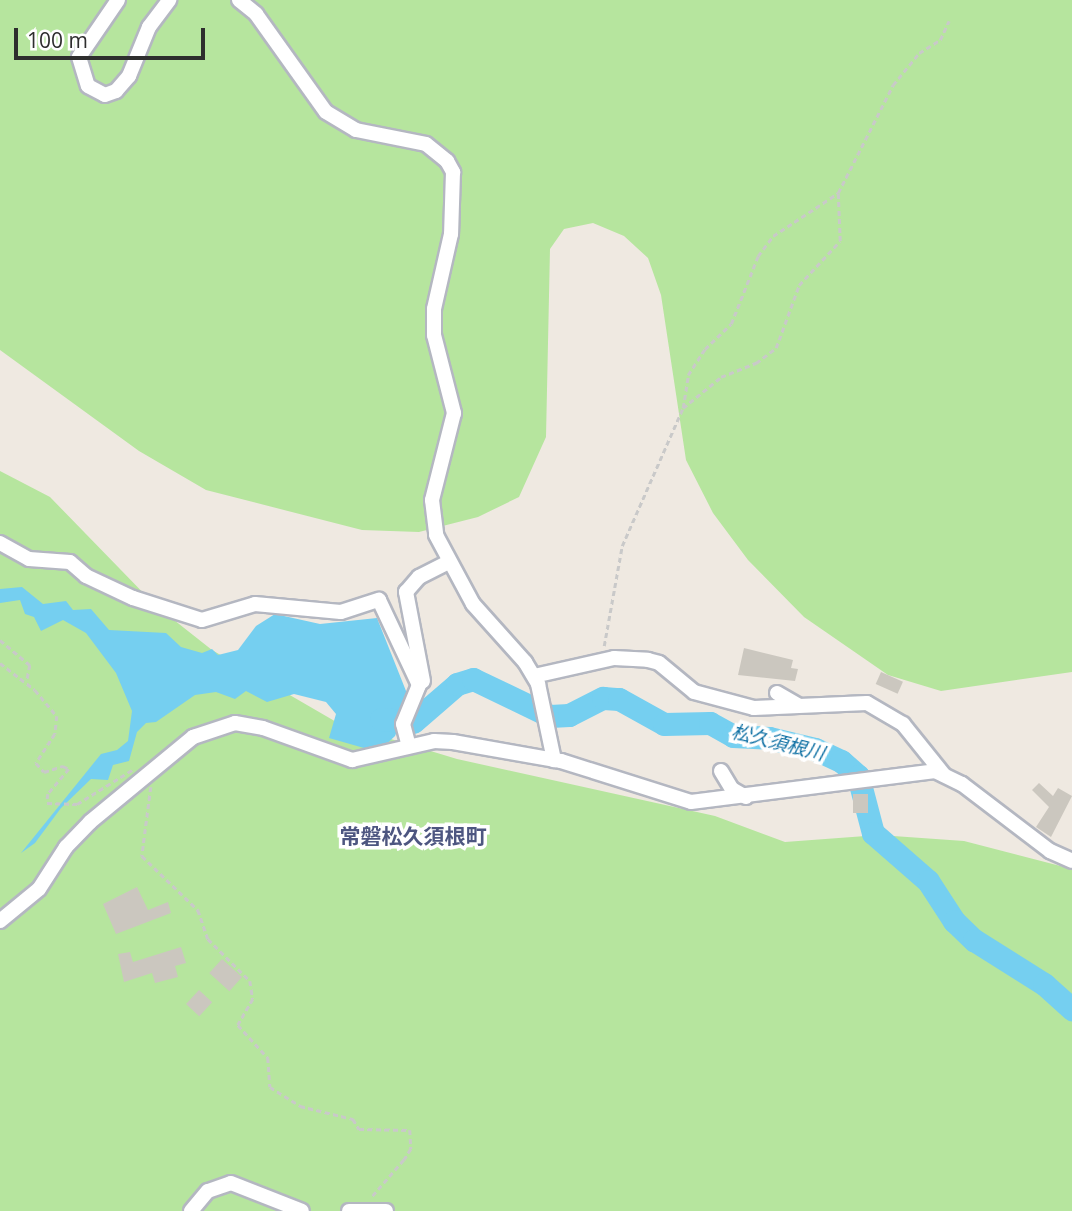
<!DOCTYPE html>
<html>
<head>
<meta charset="utf-8">
<style>
	body { margin:0 }
	#map { position:relative; width:1072px; height:1211px; overflow:hidden; background:#efe9e1; font-family:"Open Sans","Noto Sans JP",sans-serif }
	div>[style] { position:absolute }
	.green>* { inset:0; background:#b6e59e }
	.water>* { inset:0; background:#75cff0 }
	.river>* { height:23px; margin:-11.5px; padding:0 11.5px; transform-origin:11.5px; border-radius:11.5px; background:#75cff0 }
	.building>* { inset:0; background:#cbc7bf; transform-origin:0 0 }
	.path>* { height:2.5px; margin-top:-1.25px; transform-origin:0; background:repeating-linear-gradient(90deg,#c9c9c9 0 5px,transparent 0 8.5px) }
	.roads { filter:drop-shadow(2px 0 #b4b7c1) drop-shadow(-2px 0 #b4b7c1) drop-shadow(0 2px #b4b7c1) drop-shadow(0 -2px #b4b7c1) }
	.minor>* { height:14px; margin:-7px; padding:0 7px; transform-origin:7px; border-radius:7px; background:#fff }
	span { translate:-50% -50%; white-space:nowrap; text-align:center; line-height:1.15; -webkit-text-stroke:7px #fff; paint-order:stroke }
	.water-label { font-size:19px; color:#0d6fa3; font-style:italic }
	.quarter-label { font-size:21px; color:#4d5680; font-weight:700 }
	.scale { position:absolute; left:14px; top:28px; width:191px; height:32px; box-sizing:border-box; border:4px solid #2e2e2e; border-top:0; padding-left:9px; font-size:21px; line-height:24px; white-space:nowrap; color:#2e2e2e; -webkit-text-stroke:5px #fff; paint-order:stroke }
</style>
</head>
<body>
<div id="map">
	<div class="green">
		<div style="clip-path:polygon(0 0,1072px 0,1072px 672px,941px 691px,888px 675px,804px 617px,748px 560px,713px 513px,686px 460px,661px 295px,648px 258px,624px 236px,593px 223px,564px 229px,550px 249px,546px 437px,519px 497px,478px 517px,419px 532px,362px 530px,206px 490px,139px 451px,0 350px)"></div>
		<div style="clip-path:polygon(0 471px,50px 497px,155px 605px,212px 650px,338px 723px,457px 759px,715px 816px,785px 842px,879px 835px,964px 841px,1072px 869px,1072px 1211px,0 1211px)"></div>
	</div>
	<div class="water">
		<div style="clip-path:polygon(22px 587px,43px 604px,66px 601px,73px 610px,91px 609px,109px 630px,166px 633px,181px 647px,202px 653px,212px 649px,218px 655px,238px 650px,256px 626px,275px 614px,320px 624px,377px 618px,410px 701px,395px 736px,378px 752px,329px 738px,336px 714px,326px 702px,294px 694px,267px 702px,246px 691px,235px 699px,216px 692px,195px 695px,156px 722px,146px 723px,137px 732px,129px 761px,113px 765px,108px 780px,91px 779px,61px 808px,35px 843px,21px 853px,101px 754px,117px 750px,128px 741px,132px 711px,116px 673px,86px 633px,63px 620px,41px 631px,34px 617px,25px 614px,20px 600px,0 603px,0 589px)"></div>
	</div>
	<div class="river">
		<div style="left:381px;top:719px;width:32px;rotate:5deg"></div>
		<div style="left:413px;top:722px;width:58px;rotate:-40.8deg"></div>
		<div style="left:457px;top:684px;width:17px;rotate:-17deg"></div>
		<div style="left:473px;top:679px;width:85px;rotate:25.7deg"></div>
		<div style="left:550px;top:716px;width:19px;rotate:-3deg"></div>
		<div style="left:569px;top:715px;width:38px;rotate:-27deg"></div>
		<div style="left:603px;top:698px;width:16px;rotate:4deg"></div>
		<div style="left:619px;top:699px;width:51px;rotate:29.1deg"></div>
		<div style="left:664px;top:724px;width:46px;rotate:-1.2deg"></div>
		<div style="left:710px;top:723px;width:26px;rotate:29deg"></div>
		<div style="left:733px;top:736px;width:36px;rotate:3deg"></div>
		<div style="left:769px;top:738px;width:47px;rotate:13.4deg"></div>
		<div style="left:815px;top:749px;width:29px;rotate:25deg"></div>
		<div style="left:841px;top:761px;width:23px;rotate:41deg"></div>
		<div style="left:858px;top:776px;width:59px;rotate:75.3deg"></div>
		<div style="left:873px;top:833px;width:73px;rotate:41.1deg"></div>
		<div style="left:928px;top:881px;width:48px;rotate:57deg"></div>
		<div style="left:954px;top:921px;width:28px;rotate:44deg"></div>
		<div style="left:974px;top:940px;width:83px;rotate:32.2deg"></div>
		<div style="left:1044px;top:984px;width:38px;rotate:42deg"></div>
	</div>
	<div class="building">
		<div style="clip-path:polygon(744px 648px,793px 660px,791px 668px,798px 669px,795px 681px,738px 675px)"></div>
		<div style="left:881px;top:672px;width:24px;height:13px;rotate:24deg"></div>
		<div style="clip-path:polygon(1039px 783px,1053px 796px,1058px 788px,1072px 796px,1051px 837px,1036px 827px,1049px 807px,1032px 790px)"></div>
		<div style="left:868px;top:794px;width:19px;height:15px;rotate:90deg"></div>
		<div style="clip-path:polygon(137px 887px,148px 910px,168px 902px,171px 913px,116px 934px,103px 904px)"></div>
		<div style="clip-path:polygon(181px 947px,186px 963px,175px 966px,178px 977px,155px 983px,152px 973px,124px 982px,118px 954px,130px 952px,133px 962px)"></div>
		<div style="left:222px;top:959px;width:27px;height:19px;rotate:42deg"></div>
		<div style="left:199px;top:990px;width:18px;height:19px;rotate:43deg"></div>
	</div>
	<div class="path">
		<div style="left:683px;top:408px;width:33px;rotate:-81deg"></div>
		<div style="left:688px;top:375px;width:31px;rotate:-57deg"></div>
		<div style="left:705px;top:349px;width:36px;rotate:-44deg"></div>
		<div style="left:731px;top:324px;width:73px;rotate:-68.3deg"></div>
		<div style="left:758px;top:256px;width:25px;rotate:-53deg"></div>
		<div style="left:773px;top:236px;width:78px;rotate:-33.5deg"></div>
		<div style="left:838px;top:193px;width:121px;rotate:-63deg"></div>
		<div style="left:893px;top:85px;width:41px;rotate:-50.9deg"></div>
		<div style="left:919px;top:53px;width:25px;rotate:-32deg"></div>
		<div style="left:940px;top:40px;width:21px;rotate:-65deg"></div>
		<div style="left:0;top:640px;width:39px;rotate:40deg"></div>
		<div style="left:30px;top:665px;width:16px;rotate:101deg"></div>
		<div style="left:604px;top:646px;width:102px;rotate:-79.8deg"></div>
		<div style="left:622px;top:546px;width:151px;rotate:-66.2deg"></div>
		<div style="left:683px;top:408px;width:49px;rotate:-39.2deg"></div>
		<div style="left:721px;top:377px;width:38px;rotate:-22deg"></div>
		<div style="left:756px;top:363px;width:25px;rotate:-37deg"></div>
		<div style="left:776px;top:348px;width:67px;rotate:-69.9deg"></div>
		<div style="left:799px;top:285px;width:60px;rotate:-47deg"></div>
		<div style="left:840px;top:241px;width:48px;rotate:-92.4deg"></div>
		<div style="left:0;top:663px;width:44px;rotate:37.6deg"></div>
		<div style="left:35px;top:690px;width:34px;rotate:50deg"></div>
		<div style="left:57px;top:716px;width:18px;rotate:96deg"></div>
		<div style="left:55px;top:734px;width:35px;rotate:123deg"></div>
		<div style="left:36px;top:763px;width:12px;rotate:48deg"></div>
		<div style="left:44px;top:772px;width:20px;rotate:-18deg"></div>
		<div style="left:63px;top:766px;width:7px;rotate:27deg"></div>
		<div style="left:69px;top:769px;width:33px;rotate:130deg"></div>
		<div style="left:48px;top:794px;width:9px;rotate:96deg"></div>
		<div style="left:47px;top:803px;width:30px;rotate:2deg"></div>
		<div style="left:77px;top:804px;width:65px;rotate:-31.7deg"></div>
		<div style="left:151px;top:787px;width:70px;rotate:97.4deg"></div>
		<div style="left:142px;top:856px;width:78px;rotate:44deg"></div>
		<div style="left:198px;top:910px;width:31px;rotate:71deg"></div>
		<div style="left:208px;top:939px;width:59px;rotate:45deg"></div>
		<div style="left:250px;top:981px;width:18px;rotate:81deg"></div>
		<div style="left:253px;top:999px;width:30px;rotate:120deg"></div>
		<div style="left:238px;top:1025px;width:45px;rotate:47.7deg"></div>
		<div style="left:268px;top:1058px;width:29px;rotate:86deg"></div>
		<div style="left:270px;top:1087px;width:36px;rotate:32deg"></div>
		<div style="left:300px;top:1106px;width:55px;rotate:13.8deg"></div>
		<div style="left:353px;top:1119px;width:12px;rotate:59deg"></div>
		<div style="left:359px;top:1129px;width:51px;rotate:1.1deg"></div>
		<div style="left:410px;top:1130px;width:19px;rotate:87deg"></div>
		<div style="left:411px;top:1149px;width:13px;rotate:122deg"></div>
		<div style="left:404px;top:1160px;width:49px;rotate:130.9deg"></div>
	</div>
	<div class="roads">
		<div class="minor">
			<div style="left:118px;top:0;width:69px;rotate:124.4deg"></div>
			<div style="left:79px;top:57px;width:30px;rotate:73deg"></div>
			<div style="left:88px;top:86px;width:19px;rotate:28deg"></div>
			<div style="left:105px;top:95px;width:12px;rotate:-20deg"></div>
			<div style="left:116px;top:91px;width:20px;rotate:-49deg"></div>
			<div style="left:129px;top:76px;width:53px;rotate:-67.8deg"></div>
			<div style="left:149px;top:27px;width:34px;rotate:-53deg"></div>
			<div style="left:239px;top:0;width:22px;rotate:39deg"></div>
			<div style="left:256px;top:14px;width:120px;rotate:54.5deg"></div>
			<div style="left:326px;top:112px;width:35px;rotate:31deg"></div>
			<div style="left:356px;top:130px;width:71px;rotate:11.3deg"></div>
			<div style="left:426px;top:144px;width:27px;rotate:39deg"></div>
			<div style="left:447px;top:161px;width:13px;rotate:61deg"></div>
			<div style="left:453px;top:172px;width:62px;rotate:91.8deg"></div>
			<div style="left:451px;top:234px;width:77px;rotate:102.8deg"></div>
			<div style="left:434px;top:309px;width:26px;rotate:90deg"></div>
			<div style="left:434px;top:335px;width:81px;rotate:75.6deg"></div>
			<div style="left:454px;top:413px;width:90px;rotate:104.2deg"></div>
			<div style="left:432px;top:500px;width:35px;rotate:83deg"></div>
			<div style="left:436px;top:535px;width:78px;rotate:61.8deg"></div>
			<div style="left:473px;top:604px;width:78px;rotate:48.1deg"></div>
			<div style="left:525px;top:662px;width:26px;rotate:59deg"></div>
			<div style="left:538px;top:684px;width:78px;rotate:78.1deg"></div>
			<div style="left:0;top:543px;width:33px;rotate:29deg"></div>
			<div style="left:29px;top:559px;width:41px;rotate:4.2deg"></div>
			<div style="left:70px;top:562px;width:21px;rotate:41deg"></div>
			<div style="left:86px;top:576px;width:52px;rotate:25.1deg"></div>
			<div style="left:133px;top:598px;width:72px;rotate:17.7deg"></div>
			<div style="left:202px;top:620px;width:55px;rotate:-16.8deg"></div>
			<div style="left:255px;top:604px;width:86px;rotate:5.3deg"></div>
			<div style="left:341px;top:612px;width:40px;rotate:-18deg"></div>
			<div style="left:379px;top:600px;width:94px;rotate:64.8deg"></div>
			<div style="left:419px;top:685px;width:42px;rotate:112.3deg"></div>
			<div style="left:403px;top:724px;width:23px;rotate:75deg"></div>
			<div style="left:534px;top:676px;width:82px;rotate:-12.7deg"></div>
			<div style="left:614px;top:658px;width:34px;rotate:3deg"></div>
			<div style="left:648px;top:660px;width:11px;rotate:15deg"></div>
			<div style="left:659px;top:663px;width:45px;rotate:39.6deg"></div>
			<div style="left:694px;top:692px;width:62px;rotate:14.9deg"></div>
			<div style="left:754px;top:708px;width:113px;rotate:-2.5deg"></div>
			<div style="left:867px;top:703px;width:42px;rotate:30.3deg"></div>
			<div style="left:903px;top:724px;width:65px;rotate:51.2deg"></div>
			<div style="left:423px;top:681px;width:91px;rotate:-100.8deg"></div>
			<div style="left:406px;top:592px;width:20px;rotate:-49deg"></div>
			<div style="left:419px;top:577px;width:31px;rotate:-27deg"></div>
			<div style="left:777px;top:693px;width:24px;rotate:30deg"></div>
			<div style="left:721px;top:771px;width:21px;rotate:59deg"></div>
			<div style="left:732px;top:789px;width:16px;rotate:30deg"></div>
			<div style="left:0;top:921px;width:50px;rotate:-39.4deg"></div>
			<div style="left:39px;top:889px;width:50px;rotate:-57.3deg"></div>
			<div style="left:66px;top:847px;width:35px;rotate:-46deg"></div>
			<div style="left:90px;top:822px;width:134px;rotate:-39.5deg"></div>
			<div style="left:193px;top:737px;width:44px;rotate:-18.4deg"></div>
			<div style="left:235px;top:723px;width:28px;rotate:10deg"></div>
			<div style="left:263px;top:728px;width:95px;rotate:19.8deg"></div>
			<div style="left:352px;top:760px;width:84px;rotate:-13deg"></div>
			<div style="left:434px;top:741px;width:19px;rotate:3deg"></div>
			<div style="left:453px;top:742px;width:110px;rotate:10deg"></div>
			<div style="left:561px;top:761px;width:136px;rotate:17.5deg"></div>
			<div style="left:691px;top:802px;width:246px;rotate:-7.2deg"></div>
			<div style="left:935px;top:771px;width:30px;rotate:26deg"></div>
			<div style="left:962px;top:784px;width:111px;rotate:37.3deg"></div>
			<div style="left:1050px;top:851px;width:24px;rotate:24deg"></div>
			<div style="left:191px;top:1211px;width:26px;rotate:-50deg"></div>
			<div style="left:208px;top:1191px;width:24px;rotate:-19deg"></div>
			<div style="left:231px;top:1183px;width:76px;rotate:21.5deg"></div>
			<div style="left:349px;top:1211px;width:37px"></div>
		</div>
	</div>
	<div class="water-label">
		<span style="left:778px;top:743px;rotate:14deg">松久須根川</span>
	</div>
	<div class="quarter-label">
		<span style="left:413px;top:836px">常磐松久須根町</span>
	</div>
	<div class="scale">100 m</div>
</div>
</body>
</html>
